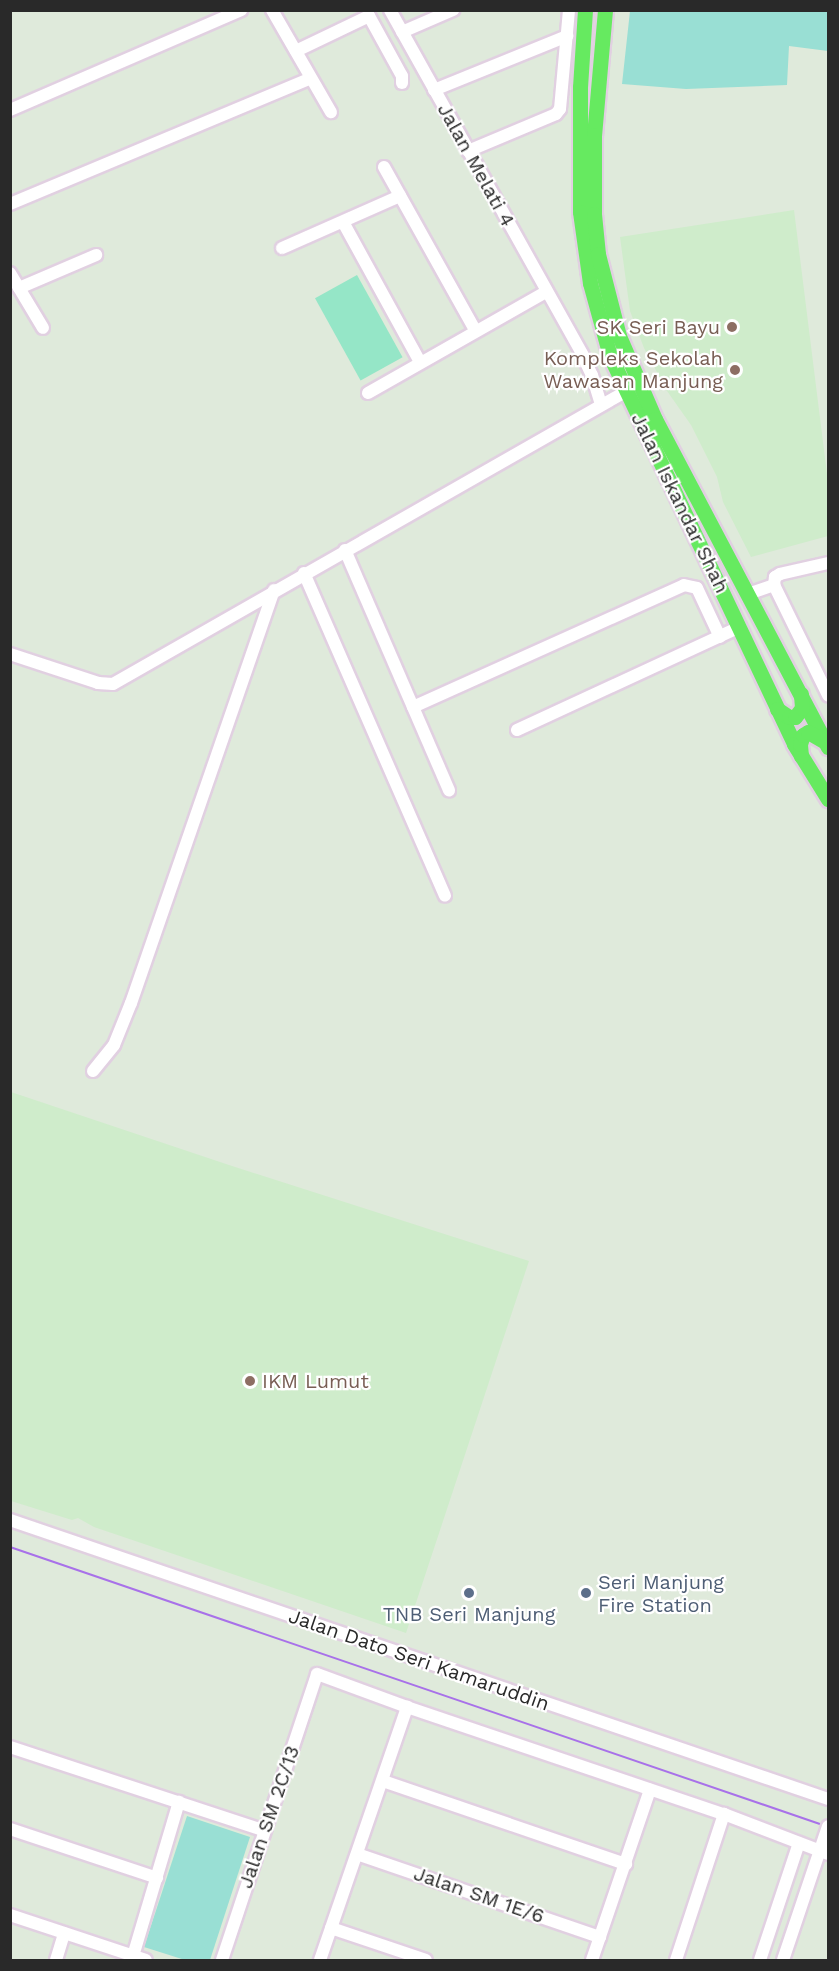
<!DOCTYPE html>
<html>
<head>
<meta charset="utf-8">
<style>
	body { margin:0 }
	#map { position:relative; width:839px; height:1971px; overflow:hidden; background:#dfeadb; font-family:"Work Sans",sans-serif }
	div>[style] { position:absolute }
	.education>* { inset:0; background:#cfeccb }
	.green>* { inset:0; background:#99dfd4 }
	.pitch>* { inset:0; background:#95e6c7; transform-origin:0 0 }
	.stream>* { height:2px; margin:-1px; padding:0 1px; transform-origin:1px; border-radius:1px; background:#a871e9 }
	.roads { filter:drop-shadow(2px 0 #e1d0e1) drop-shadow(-2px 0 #e1d0e1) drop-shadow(0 2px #e1d0e1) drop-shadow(0 -2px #e1d0e1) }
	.minor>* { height:12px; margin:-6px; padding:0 6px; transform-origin:6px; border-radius:6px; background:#fff }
	.major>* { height:15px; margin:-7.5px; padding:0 7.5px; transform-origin:7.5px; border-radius:7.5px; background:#66ea60 }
	.dots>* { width:16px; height:16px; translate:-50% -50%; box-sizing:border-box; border:3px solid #fff; border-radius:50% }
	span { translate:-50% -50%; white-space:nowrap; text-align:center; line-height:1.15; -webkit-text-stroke:4.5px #fff; paint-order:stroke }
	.street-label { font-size:20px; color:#292929 }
	.education-label { font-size:20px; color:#785e54 }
	.right { translate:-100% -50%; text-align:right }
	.left { translate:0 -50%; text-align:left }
	.service-label { font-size:20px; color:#4e5e75 }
	.frame { position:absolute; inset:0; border:12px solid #292929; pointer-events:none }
</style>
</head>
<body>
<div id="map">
	<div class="education">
		<div style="clip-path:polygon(794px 210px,828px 482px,828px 536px,751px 557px,723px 502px,717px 477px,691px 425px,667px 391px,644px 348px,630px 311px,620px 237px)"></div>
		<div style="clip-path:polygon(11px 1092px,229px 1165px,529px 1261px,406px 1633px,94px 1527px,78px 1518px,72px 1520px,11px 1501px)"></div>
	</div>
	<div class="green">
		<div style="clip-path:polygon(630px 11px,828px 11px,828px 51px,789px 46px,787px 85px,686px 89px,622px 84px)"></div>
		<div style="clip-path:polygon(187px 1816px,250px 1837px,210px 1960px,185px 1960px,144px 1947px)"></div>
	</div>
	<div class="pitch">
		<div style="left:357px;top:275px;width:94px;height:48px;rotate:61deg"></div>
	</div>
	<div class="stream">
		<div style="left:10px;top:1547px;width:859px;rotate:18.88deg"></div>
	</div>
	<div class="roads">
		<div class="minor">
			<div style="left:272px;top:10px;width:118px;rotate:60deg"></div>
			<div style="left:390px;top:10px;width:394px;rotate:60.8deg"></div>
			<div style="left:582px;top:354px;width:23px;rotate:65deg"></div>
			<div style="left:592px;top:375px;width:31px;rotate:73deg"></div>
			<div style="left:402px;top:32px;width:56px;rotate:-23.3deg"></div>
			<div style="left:296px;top:51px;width:81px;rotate:-25.6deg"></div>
			<div style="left:369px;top:16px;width:68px;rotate:61.2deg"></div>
			<div style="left:402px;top:76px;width:7px;rotate:90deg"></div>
			<div style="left:434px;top:90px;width:144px;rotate:-22.1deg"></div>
			<div style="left:10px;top:110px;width:252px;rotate:-23.4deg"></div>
			<div style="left:468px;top:151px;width:95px;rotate:-22.8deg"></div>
			<div style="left:556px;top:114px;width:6px;rotate:-51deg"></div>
			<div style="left:560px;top:109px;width:99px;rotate:-84.8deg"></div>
			<div style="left:384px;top:167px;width:187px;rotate:60.8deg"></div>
			<div style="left:10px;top:204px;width:326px;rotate:-22.7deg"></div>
			<div style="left:343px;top:222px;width:160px;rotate:61.2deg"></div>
			<div style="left:282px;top:248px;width:129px;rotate:-23.8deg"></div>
			<div style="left:10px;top:273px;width:64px;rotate:59deg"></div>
			<div style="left:19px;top:288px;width:84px;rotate:-23.2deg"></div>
			<div style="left:368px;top:393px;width:205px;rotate:-29.6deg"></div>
			<div style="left:345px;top:550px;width:262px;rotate:66.6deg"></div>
			<div style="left:828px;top:563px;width:49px;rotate:167.1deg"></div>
			<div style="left:780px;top:574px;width:6px;rotate:149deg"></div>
			<div style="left:775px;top:577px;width:8px;rotate:97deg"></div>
			<div style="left:774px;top:585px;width:123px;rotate:63.9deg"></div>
			<div style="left:304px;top:573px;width:352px;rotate:66.4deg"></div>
			<div style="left:748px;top:594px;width:28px;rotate:-19deg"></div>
			<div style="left:10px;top:654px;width:93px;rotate:18.2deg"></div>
			<div style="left:98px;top:683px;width:15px;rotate:4deg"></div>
			<div style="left:113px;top:684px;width:589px;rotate:-29.7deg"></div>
			<div style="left:413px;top:707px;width:297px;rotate:-24.2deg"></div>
			<div style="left:684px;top:585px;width:13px;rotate:13deg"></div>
			<div style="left:697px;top:588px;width:54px;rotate:64.9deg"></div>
			<div style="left:517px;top:730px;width:246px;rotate:-24.8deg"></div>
			<div style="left:93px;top:1071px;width:33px;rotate:-51deg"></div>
			<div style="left:114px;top:1045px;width:45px;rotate:-68deg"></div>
			<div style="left:131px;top:1003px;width:437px;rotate:-70.9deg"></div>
			<div style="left:10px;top:1520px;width:864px;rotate:18.83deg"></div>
			<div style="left:10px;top:1747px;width:266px;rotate:18.2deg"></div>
			<div style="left:383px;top:1781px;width:257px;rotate:18.9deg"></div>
			<div style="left:10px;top:1829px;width:155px;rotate:18.4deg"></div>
			<div style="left:357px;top:1854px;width:257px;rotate:18.9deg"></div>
			<div style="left:10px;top:1915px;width:143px;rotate:18.3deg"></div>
			<div style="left:331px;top:1928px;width:100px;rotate:18.6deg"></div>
			<div style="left:133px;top:1956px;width:161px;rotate:-73.4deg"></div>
			<div style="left:56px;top:1960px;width:28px;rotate:-73deg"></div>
			<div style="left:222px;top:1960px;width:301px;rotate:-71.6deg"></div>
			<div style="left:317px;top:1674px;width:96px;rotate:20.1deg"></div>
			<div style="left:407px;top:1707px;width:335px;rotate:18.7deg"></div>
			<div style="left:724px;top:1814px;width:111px;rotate:21deg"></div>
			<div style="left:320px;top:1960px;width:268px;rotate:-71deg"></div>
			<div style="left:592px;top:1960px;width:180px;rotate:-71.2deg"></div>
			<div style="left:676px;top:1960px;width:154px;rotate:-71.8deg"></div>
			<div style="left:760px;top:1960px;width:123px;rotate:-71.6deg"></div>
			<div style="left:783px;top:1960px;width:141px;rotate:-71.4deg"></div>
		</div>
		<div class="major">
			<div style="left:585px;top:10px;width:77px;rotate:93.7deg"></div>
			<div style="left:580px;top:87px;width:125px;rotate:90deg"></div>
			<div style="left:580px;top:212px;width:72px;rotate:82deg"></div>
			<div style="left:590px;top:283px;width:76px;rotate:74.7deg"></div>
			<div style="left:610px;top:356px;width:429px;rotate:64.6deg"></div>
			<div style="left:794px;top:744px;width:65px;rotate:58.3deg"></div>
			<div style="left:605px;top:10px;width:125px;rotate:95deg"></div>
			<div style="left:594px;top:135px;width:79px;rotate:90deg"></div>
			<div style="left:594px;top:214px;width:40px;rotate:84.3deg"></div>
			<div style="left:598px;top:254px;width:85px;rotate:75.6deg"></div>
			<div style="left:619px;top:336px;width:90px;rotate:66.6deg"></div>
			<div style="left:655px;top:419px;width:371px;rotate:62.2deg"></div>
			<div style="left:777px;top:709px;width:14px;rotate:34deg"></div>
			<div style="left:789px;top:717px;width:6px"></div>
			<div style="left:795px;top:717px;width:11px;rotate:-52deg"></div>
			<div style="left:802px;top:708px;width:14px;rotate:-94deg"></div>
			<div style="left:801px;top:756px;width:12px;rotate:-95deg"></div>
			<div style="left:800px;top:744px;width:9px;rotate:-72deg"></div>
			<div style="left:803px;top:735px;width:6px;rotate:-31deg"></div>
			<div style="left:808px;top:732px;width:20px;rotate:30deg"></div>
		</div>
	</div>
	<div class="dots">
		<div style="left:732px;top:327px;background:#8d6e63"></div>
		<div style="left:735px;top:370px;background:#8d6e63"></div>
		<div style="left:250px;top:1381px;background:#8d6e63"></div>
		<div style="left:469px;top:1593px;background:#5c6f8a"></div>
		<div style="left:586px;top:1593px;background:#5c6f8a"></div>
	</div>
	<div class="street-label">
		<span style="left:476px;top:165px;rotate:61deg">Jalan Melati 4</span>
		<span style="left:680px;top:503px;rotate:64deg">Jalan Iskandar Shah</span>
		<span style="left:419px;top:1660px;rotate:19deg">Jalan Dato Seri Kamaruddin</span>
		<span style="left:269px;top:1817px;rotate:-71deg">Jalan SM 2C/13</span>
		<span style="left:479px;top:1895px;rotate:19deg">Jalan SM 1E/6</span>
	</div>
	<div class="education-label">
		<span class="right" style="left:720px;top:327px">SK Seri Bayu</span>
		<span class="right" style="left:723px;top:370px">Kompleks Sekolah<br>Wawasan Manjung</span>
		<span class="left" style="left:262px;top:1381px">IKM Lumut</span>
	</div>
	<div class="service-label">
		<span class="left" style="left:598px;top:1594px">Seri Manjung<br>Fire Station</span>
		<span style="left:469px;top:1614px">TNB Seri Manjung</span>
	</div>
	<div class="frame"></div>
</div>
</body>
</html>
